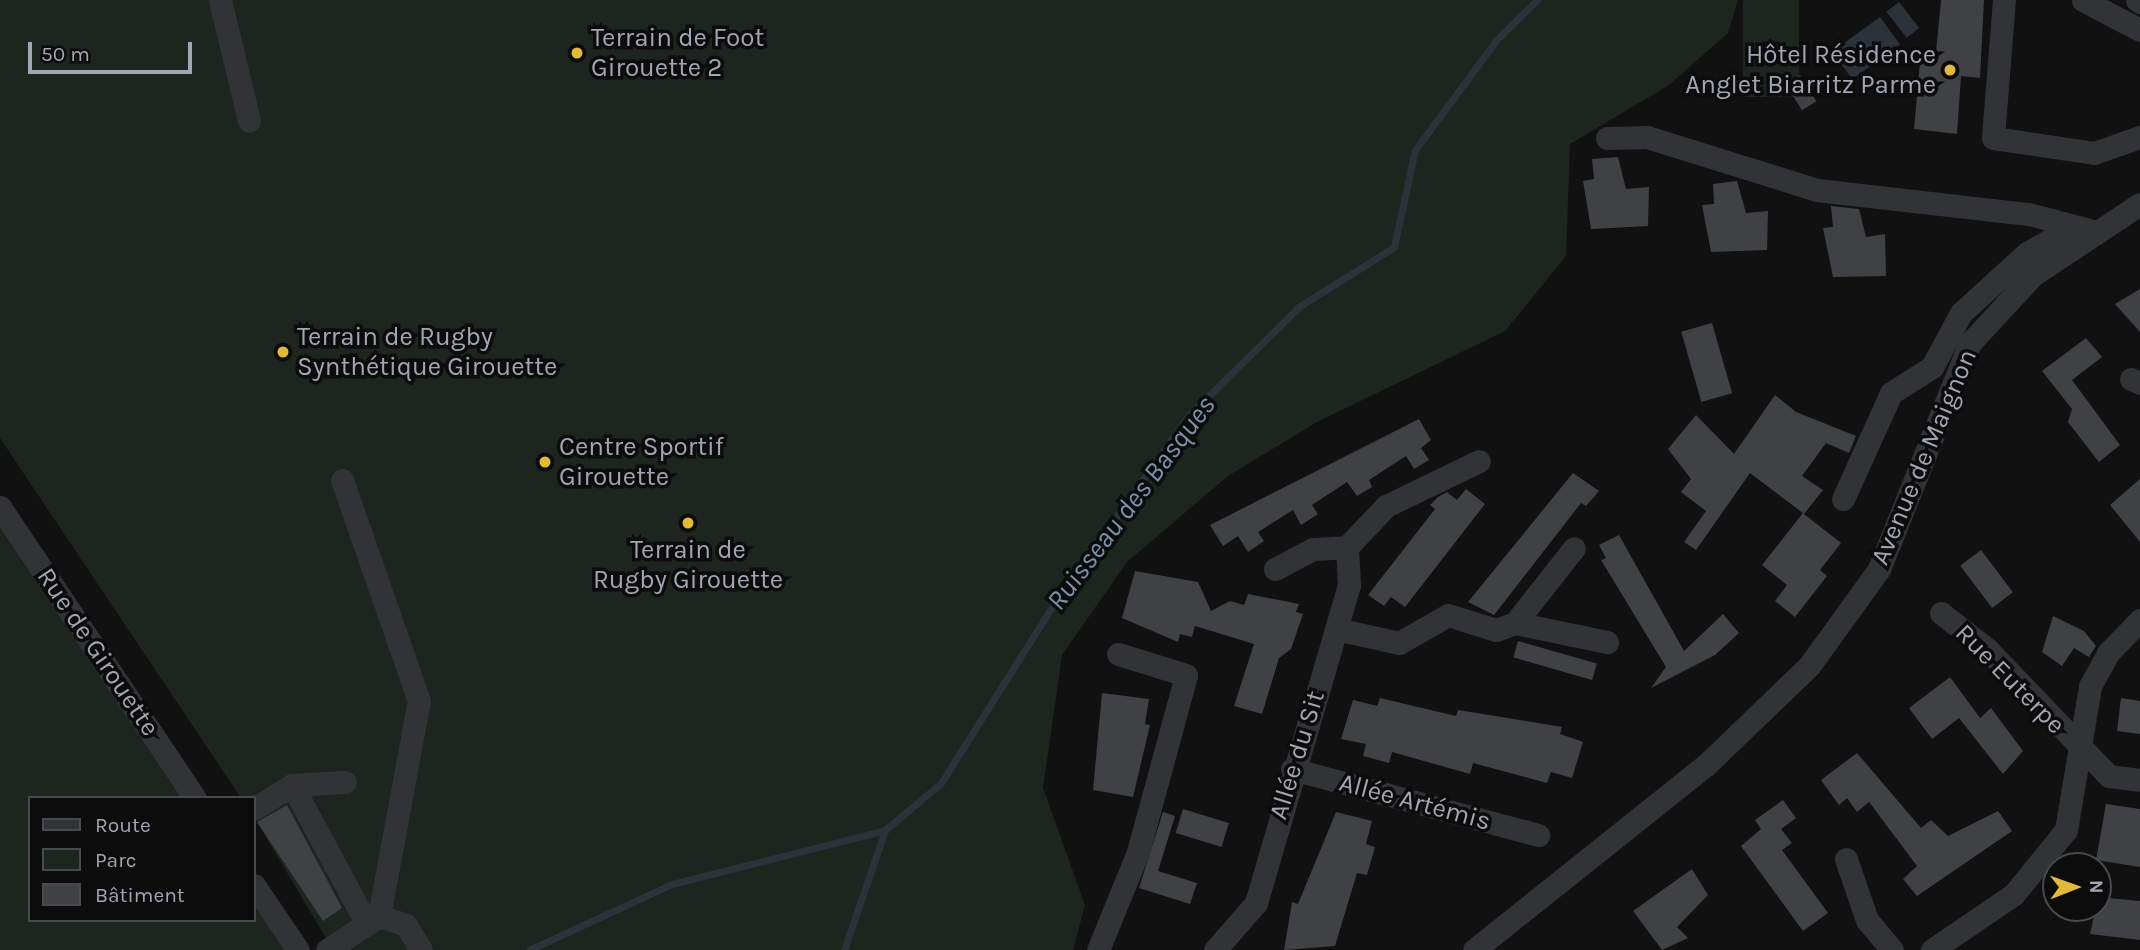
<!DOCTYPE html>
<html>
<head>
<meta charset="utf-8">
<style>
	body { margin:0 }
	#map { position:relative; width:2140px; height:950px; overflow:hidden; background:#111112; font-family:Karla,sans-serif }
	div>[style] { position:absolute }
	.green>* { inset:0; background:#1e251f; transform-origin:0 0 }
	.water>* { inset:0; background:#2b323a; transform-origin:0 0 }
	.stream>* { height:7px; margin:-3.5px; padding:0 3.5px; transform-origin:3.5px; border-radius:3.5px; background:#2b323a }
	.building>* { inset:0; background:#404145; transform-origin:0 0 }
	.minor>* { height:23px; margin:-11.5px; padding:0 11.5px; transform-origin:11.5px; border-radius:11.5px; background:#323337 }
	.dots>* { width:19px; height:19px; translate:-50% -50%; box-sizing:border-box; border:4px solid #0c0c0d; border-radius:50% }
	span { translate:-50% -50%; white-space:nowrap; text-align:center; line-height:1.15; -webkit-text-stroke:7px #0c0c0d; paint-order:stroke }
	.poi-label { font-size:26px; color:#a3a6b2 }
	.left { translate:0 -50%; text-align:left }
	.right { translate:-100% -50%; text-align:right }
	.street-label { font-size:26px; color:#a3a6b2 }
	.water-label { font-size:28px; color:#7c91ab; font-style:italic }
	.legend { position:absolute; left:28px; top:796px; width:228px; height:126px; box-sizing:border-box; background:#0c0c0d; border:2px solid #484a4f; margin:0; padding:9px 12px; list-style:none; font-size:21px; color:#a3a6b2 }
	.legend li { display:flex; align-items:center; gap:14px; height:35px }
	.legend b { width:35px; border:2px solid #484a4f }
	.north { position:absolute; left:2042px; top:852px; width:70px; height:70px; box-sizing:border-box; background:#0c0c0d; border:2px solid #484a4f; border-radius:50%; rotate:89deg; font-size:19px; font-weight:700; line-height:28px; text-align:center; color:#a3a6b2 }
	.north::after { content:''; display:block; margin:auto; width:24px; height:32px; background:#e3b938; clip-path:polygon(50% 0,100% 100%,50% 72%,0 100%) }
	.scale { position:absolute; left:28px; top:42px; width:164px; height:32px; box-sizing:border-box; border:4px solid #a3a6b2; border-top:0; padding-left:9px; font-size:21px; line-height:24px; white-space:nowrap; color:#a3a6b2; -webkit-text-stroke:5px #0c0c0d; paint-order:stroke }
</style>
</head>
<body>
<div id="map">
	<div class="green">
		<div style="clip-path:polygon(0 0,1738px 0,1728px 33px,1669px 85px,1570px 144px,1566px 256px,1505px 331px,1317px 422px,1228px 476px,1127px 562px,1062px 655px,1043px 788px,1085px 905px,1073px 950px,333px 950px,254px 817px,254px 798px,241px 798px,0 438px)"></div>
		<div style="left:1743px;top:0;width:56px;height:97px"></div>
		<div style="clip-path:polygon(0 527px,183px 798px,30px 798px,30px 920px,254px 920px,254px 902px,286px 950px,0 950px)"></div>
	</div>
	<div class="water">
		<div style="left:1899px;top:2px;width:33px;height:16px;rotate:52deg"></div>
		<div style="left:1880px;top:17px;width:34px;height:59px;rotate:54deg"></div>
	</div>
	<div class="stream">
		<div style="left:529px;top:950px;width:157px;rotate:-24.8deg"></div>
		<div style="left:672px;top:884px;width:220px;rotate:-14.2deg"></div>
		<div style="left:844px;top:950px;width:127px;rotate:-71.1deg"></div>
		<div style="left:885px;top:830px;width:73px;rotate:-40deg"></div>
		<div style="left:941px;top:783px;width:208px;rotate:-57.8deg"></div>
		<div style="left:1052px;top:607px;width:236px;rotate:-54.5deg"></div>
		<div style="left:1189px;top:415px;width:156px;rotate:-44.5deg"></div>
		<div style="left:1300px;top:306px;width:111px;rotate:-32.1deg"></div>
		<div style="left:1394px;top:247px;width:99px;rotate:-77.8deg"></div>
		<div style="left:1415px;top:150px;width:138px;rotate:-53.5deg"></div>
		<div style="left:1497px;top:39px;width:56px;rotate:-44.3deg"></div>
	</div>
	<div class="building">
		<div style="clip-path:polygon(1941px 0,1984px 0,1980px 78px,1961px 76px,1957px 134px,1914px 129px,1920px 62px,1935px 63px)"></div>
		<div style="left:1800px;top:75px;width:31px;height:17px;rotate:58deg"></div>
		<div style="clip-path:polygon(1618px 157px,1626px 189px,1649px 187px,1648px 226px,1591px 229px,1583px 181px,1594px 179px,1592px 159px)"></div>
		<div style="clip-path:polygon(1737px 181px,1746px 213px,1768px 211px,1767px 250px,1711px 252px,1702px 205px,1714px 204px,1713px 184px)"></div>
		<div style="clip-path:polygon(1831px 206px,1859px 209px,1866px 237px,1885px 234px,1886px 276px,1833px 277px,1823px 228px,1833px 227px)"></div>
		<div style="clip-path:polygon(2140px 289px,2140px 332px,2115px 304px)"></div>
		<div style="left:1712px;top:323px;width:73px;height:32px;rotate:74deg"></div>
		<div style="clip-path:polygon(2086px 338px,2102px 357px,2072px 380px,2120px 445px,2099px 462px,2068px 422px,2072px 409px,2042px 371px)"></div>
		<div style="clip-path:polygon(1775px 395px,1796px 412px,1856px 436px,1849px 453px,1826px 443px,1802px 476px,1823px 490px,1804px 514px,1841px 543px,1820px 570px,1827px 576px,1795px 617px,1775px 601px,1787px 585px,1762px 565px,1803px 513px,1750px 473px,1696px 550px,1684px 542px,1706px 511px,1681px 492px,1691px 479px,1668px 449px,1696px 415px,1734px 454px)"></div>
		<div style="clip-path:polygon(1419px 419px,1431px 440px,1421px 448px,1429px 460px,1414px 469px,1406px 456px,1369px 480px,1372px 487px,1357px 496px,1347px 482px,1312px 505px,1318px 514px,1301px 525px,1293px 510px,1258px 532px,1264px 541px,1248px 552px,1238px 536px,1223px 546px,1210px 525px)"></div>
		<div style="clip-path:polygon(1573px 473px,1599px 491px,1586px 506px,1581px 503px,1494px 615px,1468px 602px)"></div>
		<div style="clip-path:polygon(2140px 479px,2140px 542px,2110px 505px)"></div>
		<div style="clip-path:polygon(1466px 489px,1485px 504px,1405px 607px,1391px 597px,1384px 606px,1368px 595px,1435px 509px,1430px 505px,1438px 497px,1447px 492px,1457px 500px)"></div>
		<div style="clip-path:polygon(1619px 535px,1684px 651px,1723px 614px,1739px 633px,1715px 655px,1651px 688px,1666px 667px,1601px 560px,1606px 558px,1599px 545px)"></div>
		<div style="left:1981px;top:550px;width:53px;height:26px;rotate:53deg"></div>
		<div style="clip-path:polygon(1135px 571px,1198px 582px,1211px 611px,1230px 601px,1244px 605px,1248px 594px,1299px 604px,1296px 612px,1303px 614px,1291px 649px,1279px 658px,1262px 714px,1234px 706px,1254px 644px,1195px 626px,1192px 637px,1180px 634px,1178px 642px,1122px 618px)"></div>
		<div style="clip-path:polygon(2053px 616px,2084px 631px,2096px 646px,2089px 657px,2074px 648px,2062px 666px,2042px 652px)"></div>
		<div style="left:1518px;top:641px;width:82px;height:17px;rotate:16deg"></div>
		<div style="clip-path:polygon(1950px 677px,1980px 718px,1991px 708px,2023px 751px,2003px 774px,1959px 718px,1932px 739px,1909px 708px)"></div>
		<div style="clip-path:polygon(1102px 693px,1149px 699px,1145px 724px,1150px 725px,1133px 797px,1093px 790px)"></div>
		<div style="clip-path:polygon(1380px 698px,1456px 716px,1458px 710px,1562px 727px,1560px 734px,1583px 742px,1572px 778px,1551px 772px,1547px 783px,1473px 763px,1470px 774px,1392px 752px,1389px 763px,1363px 756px,1366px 744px,1341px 739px,1353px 700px,1377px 706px)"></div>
		<div style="clip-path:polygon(2121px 698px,2140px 701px,2140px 734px,2117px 731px)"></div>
		<div style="clip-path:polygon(1857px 753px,1921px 828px,1931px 820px,1948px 836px,1998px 811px,2012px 831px,1917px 896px,1903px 879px,1917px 866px,1869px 802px,1857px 812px,1847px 798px,1839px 805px,1821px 780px)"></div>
		<div style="clip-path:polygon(1783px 800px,1796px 818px,1781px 829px,1792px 843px,1782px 850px,1828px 913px,1803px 931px,1741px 846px,1761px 829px,1755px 820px)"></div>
		<div style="clip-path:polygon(2106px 804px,2140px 809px,2140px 867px,2096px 860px)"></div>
		<div style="clip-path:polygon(287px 805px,342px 908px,323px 921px,257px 822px)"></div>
		<div style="left:1183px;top:809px;width:48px;height:25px;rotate:17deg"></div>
		<div style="clip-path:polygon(1163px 812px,1175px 816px,1158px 871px,1197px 883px,1190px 904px,1139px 888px)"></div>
		<div style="clip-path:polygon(1336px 812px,1372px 821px,1366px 844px,1375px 847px,1367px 875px,1357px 873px,1335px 946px,1284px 950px,1292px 902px,1298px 904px)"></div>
		<div style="clip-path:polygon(1692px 869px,1708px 895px,1677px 927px,1688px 938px,1662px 950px,1633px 911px)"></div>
		<div style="clip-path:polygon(2098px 897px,2140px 901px,2140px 940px,2090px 934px)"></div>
	</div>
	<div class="minor">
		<div style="left:220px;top:0;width:124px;rotate:76.5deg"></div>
		<div style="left:2004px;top:0;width:138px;rotate:94.6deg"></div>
		<div style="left:1993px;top:138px;width:102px;rotate:8.4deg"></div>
		<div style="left:2094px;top:153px;width:49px;rotate:-19.2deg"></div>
		<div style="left:2083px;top:0;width:64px;rotate:27.8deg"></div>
		<div style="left:2137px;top:0;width:4px;rotate:34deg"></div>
		<div style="left:1607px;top:138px;width:40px;rotate:-1.4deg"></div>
		<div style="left:1647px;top:137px;width:178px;rotate:17.3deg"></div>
		<div style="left:1817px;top:190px;width:213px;rotate:6.5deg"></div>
		<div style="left:2029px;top:214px;width:67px;rotate:14.7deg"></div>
		<div style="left:2131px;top:379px;width:10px;rotate:24deg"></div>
		<div style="left:1843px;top:499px;width:116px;rotate:-65.6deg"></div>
		<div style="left:1891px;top:393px;width:49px;rotate:-32.4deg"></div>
		<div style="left:1932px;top:367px;width:61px;rotate:-61.8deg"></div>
		<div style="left:1961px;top:313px;width:89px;rotate:-42.3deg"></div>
		<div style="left:2027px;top:253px;width:40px;rotate:-29.7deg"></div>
		<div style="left:2062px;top:233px;width:21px;rotate:-3deg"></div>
		<div style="left:0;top:507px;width:350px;rotate:56.2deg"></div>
		<div style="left:1275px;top:569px;width:43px;rotate:-27.8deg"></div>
		<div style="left:1313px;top:549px;width:34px;rotate:-3deg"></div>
		<div style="left:1347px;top:547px;width:57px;rotate:-46.4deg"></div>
		<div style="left:1386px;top:506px;width:103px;rotate:-25.8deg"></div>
		<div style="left:1941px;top:613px;width:58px;rotate:38deg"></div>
		<div style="left:1987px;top:649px;width:176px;rotate:46.2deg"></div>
		<div style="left:2109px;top:776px;width:31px;rotate:7deg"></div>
		<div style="left:1515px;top:623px;width:95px;rotate:-51.8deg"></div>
		<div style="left:1336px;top:629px;width:65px;rotate:12.5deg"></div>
		<div style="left:1399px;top:643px;width:56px;rotate:-29.7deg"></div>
		<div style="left:1448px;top:615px;width:50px;rotate:17.4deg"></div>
		<div style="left:1496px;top:630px;width:20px;rotate:-20deg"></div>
		<div style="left:1515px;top:623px;width:94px;rotate:11.7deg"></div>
		<div style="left:1292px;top:769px;width:255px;rotate:15deg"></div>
		<div style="left:292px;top:785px;width:158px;rotate:61.7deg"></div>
		<div style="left:255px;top:808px;width:44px;rotate:-31.9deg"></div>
		<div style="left:292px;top:785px;width:53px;rotate:-3.2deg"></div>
		<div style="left:1846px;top:859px;width:65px;rotate:71deg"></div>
		<div style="left:1867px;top:920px;width:39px;rotate:50deg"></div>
		<div style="left:254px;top:885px;width:78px;rotate:55.9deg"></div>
		<div style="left:379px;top:916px;width:28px;rotate:18deg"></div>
		<div style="left:406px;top:925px;width:29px;rotate:59deg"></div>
		<div style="left:327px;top:950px;width:62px;rotate:-33.2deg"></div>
		<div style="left:379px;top:916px;width:219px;rotate:-79.5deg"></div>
		<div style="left:419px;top:701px;width:234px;rotate:-109.2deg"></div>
		<div style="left:1098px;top:950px;width:106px;rotate:-67.8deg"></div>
		<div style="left:1138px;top:852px;width:183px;rotate:-74.8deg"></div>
		<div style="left:1186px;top:675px;width:71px;rotate:-162.8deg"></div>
		<div style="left:1215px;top:950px;width:62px;rotate:-48.9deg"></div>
		<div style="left:1256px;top:903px;width:331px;rotate:-73.7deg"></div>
		<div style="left:1349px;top:585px;width:38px;rotate:-93deg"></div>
		<div style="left:1474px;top:950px;width:297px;rotate:-38.6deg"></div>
		<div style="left:1706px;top:765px;width:143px;rotate:-43.9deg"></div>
		<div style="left:1809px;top:666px;width:120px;rotate:-54.2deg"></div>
		<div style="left:1879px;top:569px;width:244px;rotate:-68.1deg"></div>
		<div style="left:1970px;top:343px;width:93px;rotate:-47.2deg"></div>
		<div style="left:2033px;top:275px;width:128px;rotate:-33.6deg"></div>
		<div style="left:1932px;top:950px;width:99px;rotate:-34.3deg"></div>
		<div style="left:2014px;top:894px;width:82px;rotate:-50.9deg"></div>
		<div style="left:2066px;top:830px;width:146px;rotate:-80.5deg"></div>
		<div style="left:2090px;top:686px;width:38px;rotate:-61deg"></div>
		<div style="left:2108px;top:653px;width:46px;rotate:-45.9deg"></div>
	</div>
	<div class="dots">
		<div style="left:577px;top:53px;background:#e3b938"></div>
		<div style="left:1950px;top:70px;background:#e3b938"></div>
		<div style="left:283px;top:352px;background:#e3b938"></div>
		<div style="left:545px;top:462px;background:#e3b938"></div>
		<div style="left:688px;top:523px;background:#e3b938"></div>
	</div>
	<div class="poi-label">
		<span class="left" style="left:591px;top:53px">Terrain de Foot<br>Girouette 2</span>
		<span class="right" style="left:1936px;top:70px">Hôtel Résidence<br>Anglet Biarritz Parme</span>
		<span class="left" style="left:297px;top:352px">Terrain de Rugby<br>Synthétique Girouette</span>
		<span class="left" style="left:559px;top:462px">Centre Sportif<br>Girouette</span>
		<span style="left:688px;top:565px">Terrain de<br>Rugby Girouette</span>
	</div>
	<div class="street-label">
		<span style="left:1924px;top:457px;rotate:-67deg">Avenue de Maignon</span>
		<span style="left:98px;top:652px;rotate:56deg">Rue de Girouette</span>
		<span style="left:2010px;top:679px;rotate:45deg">Rue Euterpe</span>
		<span style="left:1297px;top:755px;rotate:-73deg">Allée du Sit</span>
		<span style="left:1415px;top:802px;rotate:15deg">Allée Artémis</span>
	</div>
	<div class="water-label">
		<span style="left:1131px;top:503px;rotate:-53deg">Ruisseau des Basques</span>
	</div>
	<ul class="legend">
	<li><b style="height:9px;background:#323337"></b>Route</li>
	<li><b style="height:19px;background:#1e251f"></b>Parc</li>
	<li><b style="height:19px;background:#404145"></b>Bâtiment</li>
	</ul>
	<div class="north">N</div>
	<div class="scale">50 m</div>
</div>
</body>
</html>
